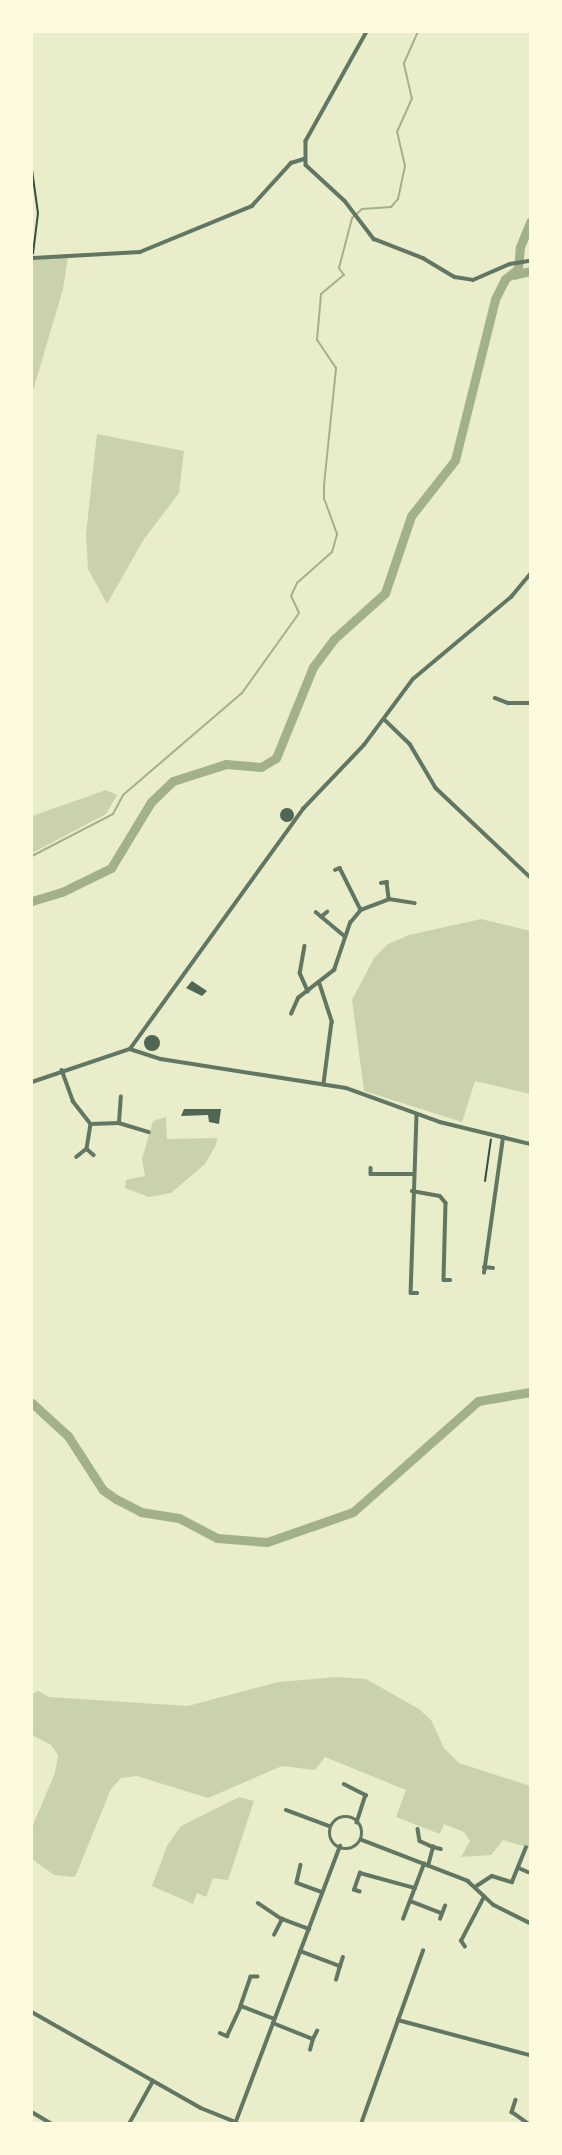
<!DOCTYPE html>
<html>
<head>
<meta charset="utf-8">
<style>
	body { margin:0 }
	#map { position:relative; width:562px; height:2155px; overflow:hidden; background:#e9edc9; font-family:"Open Sans",sans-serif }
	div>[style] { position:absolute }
	.green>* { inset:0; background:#cad2ad }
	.stream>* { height:2px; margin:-1px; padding:0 1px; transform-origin:1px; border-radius:1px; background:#a3b18a }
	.river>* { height:9px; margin:-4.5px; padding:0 4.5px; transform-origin:4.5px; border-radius:4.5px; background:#a3b18a }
	.building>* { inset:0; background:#4f6655 }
	.round { border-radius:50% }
	.path>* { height:2px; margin:-1px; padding:0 1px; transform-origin:1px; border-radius:1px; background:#344e41 }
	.minor>* { height:3.5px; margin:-1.75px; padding:0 1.75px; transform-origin:1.75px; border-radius:1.75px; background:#617663 }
	.minor>.ring { margin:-1.75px; padding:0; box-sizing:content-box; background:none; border:3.5px solid #617663; border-radius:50% }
	.tertiary>* { height:3.5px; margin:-1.75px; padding:0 1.75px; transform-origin:1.75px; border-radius:1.75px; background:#617663 }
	span { translate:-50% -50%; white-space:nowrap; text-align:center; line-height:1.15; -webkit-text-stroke:6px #fefae0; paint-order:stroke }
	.frame { position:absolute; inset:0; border:33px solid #fefae0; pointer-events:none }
</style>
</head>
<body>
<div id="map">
	<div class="green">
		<div style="clip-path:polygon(68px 257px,63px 289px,32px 394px,32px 260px)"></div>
		<div style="clip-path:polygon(97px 434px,184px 451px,179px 493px,144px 539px,107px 604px,88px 569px,86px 534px)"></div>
		<div style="clip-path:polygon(106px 790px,117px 795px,106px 814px,32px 853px,32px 816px)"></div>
		<div style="clip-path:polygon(481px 919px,530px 931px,530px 1094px,475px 1081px,462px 1122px,364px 1091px,352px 1000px,374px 958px,388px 944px,409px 935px)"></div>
		<div style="clip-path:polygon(166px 1117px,167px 1139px,217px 1138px,216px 1145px,205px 1164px,171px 1193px,149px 1197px,125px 1188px,126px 1180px,145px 1176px,142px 1159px,153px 1121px)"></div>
		<div style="clip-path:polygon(337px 1677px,366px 1679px,419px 1709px,431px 1720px,444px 1748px,459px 1763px,530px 1786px,530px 1848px,503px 1840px,491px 1855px,461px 1857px,470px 1841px,464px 1832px,444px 1824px,440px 1834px,396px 1817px,406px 1790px,325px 1757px,315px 1770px,282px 1766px,208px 1798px,137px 1776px,121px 1778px,111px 1789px,75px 1877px,54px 1875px,32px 1859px,32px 1827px,55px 1773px,58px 1755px,51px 1745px,32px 1735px,32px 1694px,38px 1691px,49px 1697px,188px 1706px,278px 1682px)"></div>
		<div style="clip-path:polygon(239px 1797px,254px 1801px,228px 1880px,213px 1878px,206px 1897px,197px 1893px,193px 1904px,152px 1886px,167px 1846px,181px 1826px)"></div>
	</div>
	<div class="stream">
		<div style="left:32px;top:856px;width:91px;rotate:-27.4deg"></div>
		<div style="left:113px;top:814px;width:21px;rotate:-62deg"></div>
		<div style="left:123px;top:795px;width:157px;rotate:-40.6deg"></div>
		<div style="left:242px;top:693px;width:98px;rotate:-54.5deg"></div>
		<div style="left:299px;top:613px;width:19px;rotate:-115deg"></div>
		<div style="left:291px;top:596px;width:14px;rotate:-65deg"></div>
		<div style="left:297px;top:583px;width:47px;rotate:-41.5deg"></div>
		<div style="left:332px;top:552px;width:19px;rotate:-74deg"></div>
		<div style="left:337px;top:534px;width:37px;rotate:-110deg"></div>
		<div style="left:324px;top:499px;width:14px;rotate:-90deg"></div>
		<div style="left:324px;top:485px;width:118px;rotate:-84.1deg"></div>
		<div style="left:336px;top:368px;width:34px;rotate:-124deg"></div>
		<div style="left:317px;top:340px;width:46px;rotate:-85deg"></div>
		<div style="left:321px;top:294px;width:30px;rotate:-40deg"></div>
		<div style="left:344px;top:275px;width:9px;rotate:-126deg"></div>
		<div style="left:339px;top:268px;width:52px;rotate:-75.4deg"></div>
		<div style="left:352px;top:218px;width:13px;rotate:-42deg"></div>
		<div style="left:362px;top:209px;width:29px;rotate:-4deg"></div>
		<div style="left:391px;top:207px;width:11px;rotate:-49deg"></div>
		<div style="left:398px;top:199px;width:34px;rotate:-78deg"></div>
		<div style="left:405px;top:166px;width:35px;rotate:-103deg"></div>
		<div style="left:397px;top:132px;width:36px;rotate:-66deg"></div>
		<div style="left:412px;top:99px;width:37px;rotate:-103deg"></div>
		<div style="left:404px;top:63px;width:34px;rotate:-66deg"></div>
	</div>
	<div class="river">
		<div style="left:514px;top:275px;width:16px;rotate:-14deg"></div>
		<div style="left:32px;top:901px;width:31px;rotate:-17deg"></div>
		<div style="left:62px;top:892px;width:55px;rotate:-26.1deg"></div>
		<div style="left:111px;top:868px;width:77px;rotate:-58.8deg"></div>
		<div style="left:151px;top:802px;width:30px;rotate:-44deg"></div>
		<div style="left:173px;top:781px;width:56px;rotate:-17.8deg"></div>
		<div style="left:226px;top:764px;width:35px;rotate:5deg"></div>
		<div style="left:261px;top:767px;width:17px;rotate:-31deg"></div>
		<div style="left:276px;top:758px;width:98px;rotate:-67.9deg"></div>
		<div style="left:313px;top:667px;width:35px;rotate:-53deg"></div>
		<div style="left:334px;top:639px;width:69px;rotate:-42deg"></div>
		<div style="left:385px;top:593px;width:81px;rotate:-71.3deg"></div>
		<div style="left:411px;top:516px;width:71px;rotate:-51.8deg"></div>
		<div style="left:455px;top:460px;width:166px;rotate:-76deg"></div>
		<div style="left:495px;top:299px;width:22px;rotate:-63deg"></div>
		<div style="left:505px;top:279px;width:16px;rotate:-38deg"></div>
		<div style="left:518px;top:269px;width:22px;rotate:-85deg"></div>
		<div style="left:520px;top:247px;width:27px;rotate:-68deg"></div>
		<div style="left:32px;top:1403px;width:49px;rotate:42.5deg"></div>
		<div style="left:68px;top:1436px;width:64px;rotate:57.1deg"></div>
		<div style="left:103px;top:1490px;width:16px;rotate:35deg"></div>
		<div style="left:116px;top:1499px;width:28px;rotate:27deg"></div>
		<div style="left:141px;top:1512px;width:38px;rotate:9deg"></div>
		<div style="left:179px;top:1518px;width:43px;rotate:27.8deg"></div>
		<div style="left:217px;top:1538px;width:50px;rotate:4.6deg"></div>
		<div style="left:267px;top:1542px;width:91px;rotate:-19.2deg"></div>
		<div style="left:353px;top:1512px;width:167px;rotate:-41.6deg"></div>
		<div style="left:478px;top:1401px;width:53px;rotate:-9.8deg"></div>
	</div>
	<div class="building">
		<div class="round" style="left:280px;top:808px;width:14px;height:14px"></div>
		<div style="clip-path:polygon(192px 981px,207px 991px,202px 996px,186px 988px)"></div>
		<div class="round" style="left:144px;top:1035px;width:16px;height:16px"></div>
		<div style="clip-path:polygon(184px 1109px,221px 1109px,219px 1124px,209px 1122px,208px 1115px,181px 1116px)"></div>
	</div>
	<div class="path">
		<div style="left:32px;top:170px;width:43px;rotate:82.1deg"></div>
		<div style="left:38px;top:213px;width:41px;rotate:97deg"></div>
		<div style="left:485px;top:1181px;width:42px;rotate:-81.9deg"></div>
	</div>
	<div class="minor">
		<div style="left:33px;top:258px;width:107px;rotate:-3.2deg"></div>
		<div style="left:140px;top:252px;width:121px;rotate:-22.3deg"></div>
		<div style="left:252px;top:206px;width:58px;rotate:-47.8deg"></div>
		<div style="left:291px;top:163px;width:14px;rotate:-17deg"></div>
		<div style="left:495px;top:698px;width:14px;rotate:21deg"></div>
		<div style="left:508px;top:703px;width:22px"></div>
		<div style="left:384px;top:719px;width:36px;rotate:44deg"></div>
		<div style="left:410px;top:744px;width:51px;rotate:59.4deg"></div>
		<div style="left:436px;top:788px;width:129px;rotate:43.4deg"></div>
		<div style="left:335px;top:870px;width:5px;rotate:-22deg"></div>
		<div style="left:340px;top:868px;width:47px;rotate:63.4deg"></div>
		<div style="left:381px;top:883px;width:6px;rotate:-9deg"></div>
		<div style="left:387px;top:882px;width:17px;rotate:83deg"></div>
		<div style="left:316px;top:912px;width:38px;rotate:40deg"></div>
		<div style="left:321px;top:917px;width:8px;rotate:-40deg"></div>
		<div style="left:305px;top:946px;width:27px;rotate:100deg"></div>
		<div style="left:300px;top:973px;width:20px;rotate:66deg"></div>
		<div style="left:320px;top:984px;width:40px;rotate:72deg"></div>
		<div style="left:332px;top:1022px;width:63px;rotate:97.4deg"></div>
		<div style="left:291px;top:1014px;width:17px;rotate:-66deg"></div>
		<div style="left:298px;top:998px;width:46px;rotate:-37.9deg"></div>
		<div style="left:334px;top:970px;width:50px;rotate:-71.2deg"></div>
		<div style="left:350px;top:923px;width:17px;rotate:-50deg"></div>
		<div style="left:361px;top:910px;width:30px;rotate:-21deg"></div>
		<div style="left:389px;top:899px;width:26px;rotate:9deg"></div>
		<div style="left:62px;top:1070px;width:33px;rotate:70deg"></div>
		<div style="left:73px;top:1101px;width:29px;rotate:52deg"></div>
		<div style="left:91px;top:1124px;width:25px;rotate:99deg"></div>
		<div style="left:87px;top:1149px;width:13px;rotate:141deg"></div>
		<div style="left:417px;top:1115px;width:178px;rotate:91.9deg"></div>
		<div style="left:411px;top:1293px;width:6px"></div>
		<div style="left:119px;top:1123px;width:26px;rotate:-86deg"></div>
		<div style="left:91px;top:1124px;width:28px;rotate:-2deg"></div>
		<div style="left:119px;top:1123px;width:31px;rotate:17deg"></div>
		<div style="left:87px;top:1149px;width:9px;rotate:41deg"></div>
		<div style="left:371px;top:1168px;width:6px;rotate:90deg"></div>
		<div style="left:371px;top:1174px;width:41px"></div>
		<div style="left:412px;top:1191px;width:28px;rotate:10deg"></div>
		<div style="left:440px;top:1196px;width:9px;rotate:49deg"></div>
		<div style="left:446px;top:1203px;width:77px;rotate:91.5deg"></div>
		<div style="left:444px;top:1280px;width:6px"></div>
		<div style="left:484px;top:1267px;width:9px;rotate:6deg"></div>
		<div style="left:484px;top:1273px;width:137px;rotate:-82deg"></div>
		<div style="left:344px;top:1784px;width:25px;rotate:27deg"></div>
		<div style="left:366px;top:1795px;width:29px;rotate:108deg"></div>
		<div style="left:286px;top:1810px;width:46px;rotate:20.4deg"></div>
		<div class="ring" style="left:330px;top:1817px;width:28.5px;height:28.5px"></div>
		<div style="left:418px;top:1829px;width:12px;rotate:81deg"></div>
		<div style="left:420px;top:1841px;width:14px;rotate:25deg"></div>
		<div style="left:362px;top:1840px;width:114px;rotate:21.1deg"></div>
		<div style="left:468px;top:1881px;width:35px;rotate:43deg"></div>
		<div style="left:494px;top:1905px;width:40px;rotate:26.6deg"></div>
		<div style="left:301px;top:1865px;width:18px;rotate:103deg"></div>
		<div style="left:297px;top:1883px;width:27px;rotate:20deg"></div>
		<div style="left:428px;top:1866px;width:20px;rotate:-75deg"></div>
		<div style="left:433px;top:1847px;width:8px;rotate:14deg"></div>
		<div style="left:519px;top:1868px;width:10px;rotate:24deg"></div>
		<div style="left:475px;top:1887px;width:20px;rotate:-33deg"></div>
		<div style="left:492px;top:1876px;width:21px;rotate:17deg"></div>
		<div style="left:512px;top:1882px;width:37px;rotate:-68deg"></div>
		<div style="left:360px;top:1892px;width:6px;rotate:-162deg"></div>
		<div style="left:354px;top:1890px;width:18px;rotate:-71deg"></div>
		<div style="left:360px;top:1873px;width:57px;rotate:15.3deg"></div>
		<div style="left:410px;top:1901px;width:34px;rotate:21deg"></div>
		<div style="left:258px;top:1903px;width:29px;rotate:34deg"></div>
		<div style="left:403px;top:1919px;width:59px;rotate:-69.1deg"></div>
		<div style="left:440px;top:1919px;width:14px;rotate:-69deg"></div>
		<div style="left:274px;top:1935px;width:18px;rotate:-63deg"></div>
		<div style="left:282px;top:1919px;width:29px;rotate:20deg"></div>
		<div style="left:465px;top:1947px;width:7px;rotate:-124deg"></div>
		<div style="left:461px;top:1941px;width:50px;rotate:-62.4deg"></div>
		<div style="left:300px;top:1951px;width:43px;rotate:20.6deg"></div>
		<div style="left:340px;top:1966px;width:9px;rotate:-72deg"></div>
		<div style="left:258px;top:1977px;width:7px;rotate:180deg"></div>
		<div style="left:251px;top:1977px;width:31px;rotate:109deg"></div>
		<div style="left:241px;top:2006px;width:36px;rotate:21deg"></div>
		<div style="left:336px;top:1980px;width:15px;rotate:-74deg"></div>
		<div style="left:32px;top:2012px;width:194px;rotate:29.6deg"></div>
		<div style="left:201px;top:2108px;width:38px;rotate:22deg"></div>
		<div style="left:398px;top:2020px;width:137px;rotate:14.9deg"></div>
		<div style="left:273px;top:2023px;width:43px;rotate:21.8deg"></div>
		<div style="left:313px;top:2039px;width:9px;rotate:-63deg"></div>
		<div style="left:220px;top:2033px;width:8px;rotate:23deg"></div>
		<div style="left:227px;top:2036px;width:33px;rotate:-65deg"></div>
		<div style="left:310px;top:2050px;width:11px;rotate:-75deg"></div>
		<div style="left:516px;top:2100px;width:13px;rotate:108deg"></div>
		<div style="left:512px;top:2112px;width:21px;rotate:35deg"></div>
		<div style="left:32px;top:2112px;width:23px;rotate:31deg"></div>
		<div style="left:129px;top:2124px;width:49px;rotate:-60.8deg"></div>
		<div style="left:235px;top:2124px;width:297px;rotate:-69.3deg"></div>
		<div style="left:361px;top:2124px;width:184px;rotate:-70.3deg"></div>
	</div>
	<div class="tertiary">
		<div style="left:367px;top:32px;width:125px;rotate:119.2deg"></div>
		<div style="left:306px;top:141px;width:24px;rotate:90deg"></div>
		<div style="left:306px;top:165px;width:53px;rotate:42.7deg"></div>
		<div style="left:345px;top:201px;width:48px;rotate:52.7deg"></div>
		<div style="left:374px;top:239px;width:53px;rotate:21.2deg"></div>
		<div style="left:423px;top:258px;width:37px;rotate:31deg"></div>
		<div style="left:455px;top:277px;width:18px;rotate:9deg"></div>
		<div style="left:473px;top:280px;width:40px;rotate:-23.4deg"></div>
		<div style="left:510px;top:264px;width:20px;rotate:-9deg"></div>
		<div style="left:130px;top:1049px;width:296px;rotate:-54.2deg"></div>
		<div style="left:303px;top:809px;width:88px;rotate:-46.4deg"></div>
		<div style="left:364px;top:745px;width:82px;rotate:-53.4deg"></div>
		<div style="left:413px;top:679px;width:128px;rotate:-39.9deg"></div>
		<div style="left:511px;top:597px;width:30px;rotate:-50deg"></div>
		<div style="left:130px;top:1049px;width:33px;rotate:18deg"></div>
		<div style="left:161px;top:1059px;width:187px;rotate:8.9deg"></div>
		<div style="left:346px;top:1088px;width:100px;rotate:19.9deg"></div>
		<div style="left:440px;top:1122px;width:93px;rotate:13.7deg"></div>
		<div style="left:32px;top:1082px;width:103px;rotate:-18.6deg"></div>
	</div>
	<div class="frame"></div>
</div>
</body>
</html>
